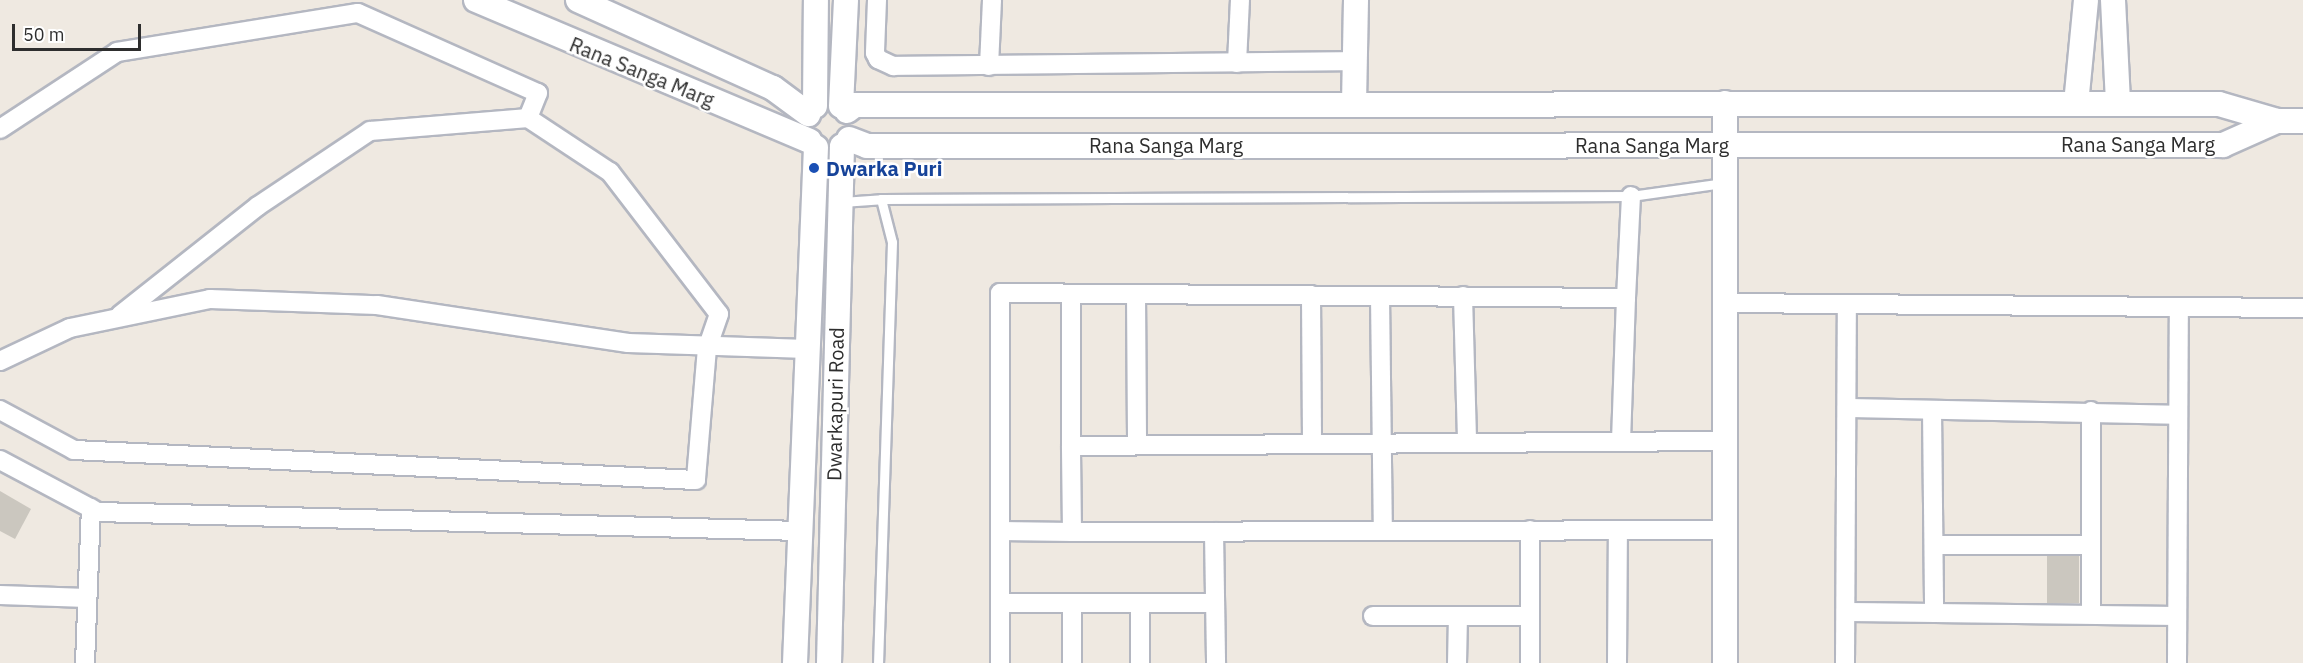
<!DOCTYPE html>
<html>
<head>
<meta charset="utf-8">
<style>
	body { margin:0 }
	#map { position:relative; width:2303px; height:663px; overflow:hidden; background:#efe9e1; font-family:"IBM Plex Sans",sans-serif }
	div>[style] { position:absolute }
	.building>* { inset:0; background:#cbc7bf; transform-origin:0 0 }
	.roads { filter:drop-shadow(2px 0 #b4b7c1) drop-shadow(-2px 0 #b4b7c1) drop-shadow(0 2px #b4b7c1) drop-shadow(0 -2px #b4b7c1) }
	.lane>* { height:9px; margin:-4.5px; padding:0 4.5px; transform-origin:4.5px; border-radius:4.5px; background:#fff }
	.street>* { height:18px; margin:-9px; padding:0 9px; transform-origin:9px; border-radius:9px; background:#fff }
	.secondary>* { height:24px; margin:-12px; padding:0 12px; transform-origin:12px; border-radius:12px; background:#fff }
	.dots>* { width:16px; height:16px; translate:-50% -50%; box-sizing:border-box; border:3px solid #fff; border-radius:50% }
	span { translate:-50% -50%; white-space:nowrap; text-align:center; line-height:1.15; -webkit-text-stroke:5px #fff; paint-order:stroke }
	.street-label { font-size:20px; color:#2e2e2e }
	.transit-label { font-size:20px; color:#164399; font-weight:700 }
	.left { translate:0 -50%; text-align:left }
	.scale { position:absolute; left:12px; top:24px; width:129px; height:27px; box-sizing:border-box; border:3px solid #2e2e2e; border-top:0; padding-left:8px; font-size:18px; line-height:21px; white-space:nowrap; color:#2e2e2e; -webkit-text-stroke:4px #fff; paint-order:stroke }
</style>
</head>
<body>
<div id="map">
	<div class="building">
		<div style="clip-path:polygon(0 491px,31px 509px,15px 539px,0 531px)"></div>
		<div style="left:2047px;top:556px;width:32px;height:47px"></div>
	</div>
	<div class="roads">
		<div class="lane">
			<div style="left:881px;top:199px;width:750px;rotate:-0.23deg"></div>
			<div style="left:1631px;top:196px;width:94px;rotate:-8deg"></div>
			<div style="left:842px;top:202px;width:39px;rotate:-4deg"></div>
			<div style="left:881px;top:199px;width:44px;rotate:75.7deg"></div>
			<div style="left:892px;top:242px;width:421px;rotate:91.9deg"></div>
		</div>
		<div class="street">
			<div style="left:877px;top:0;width:53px;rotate:92.2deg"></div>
			<div style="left:875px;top:53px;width:7px;rotate:63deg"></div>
			<div style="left:878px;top:59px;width:17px;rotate:25deg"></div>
			<div style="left:893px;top:66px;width:462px;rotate:-0.6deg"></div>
			<div style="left:1237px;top:63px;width:63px;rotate:-87.3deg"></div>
			<div style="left:989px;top:66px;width:66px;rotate:-87.4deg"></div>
			<div style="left:0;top:129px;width:140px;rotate:-33.3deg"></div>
			<div style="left:117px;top:52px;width:244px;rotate:-9.2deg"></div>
			<div style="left:358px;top:13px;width:197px;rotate:24deg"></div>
			<div style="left:538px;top:93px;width:27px;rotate:112deg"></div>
			<div style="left:528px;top:118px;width:98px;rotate:33.4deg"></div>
			<div style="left:610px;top:172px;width:179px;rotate:52.5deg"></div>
			<div style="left:719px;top:314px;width:36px;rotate:109deg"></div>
			<div style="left:707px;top:348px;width:132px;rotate:94.8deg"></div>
			<div style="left:696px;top:480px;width:623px;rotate:-177.24deg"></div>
			<div style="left:74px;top:450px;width:84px;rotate:-151.6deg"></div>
			<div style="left:1071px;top:294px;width:152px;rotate:90deg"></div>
			<div style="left:1136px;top:294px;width:151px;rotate:89.6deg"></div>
			<div style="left:1311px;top:295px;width:149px;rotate:89.6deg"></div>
			<div style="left:1380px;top:296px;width:235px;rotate:89.3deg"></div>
			<div style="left:1463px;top:296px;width:146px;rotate:88.4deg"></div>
			<div style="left:1626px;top:298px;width:102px;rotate:-87.2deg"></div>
			<div style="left:1725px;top:303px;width:578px;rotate:0.5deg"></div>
			<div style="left:120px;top:315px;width:176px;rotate:-38.3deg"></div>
			<div style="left:258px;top:206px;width:135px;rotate:-33.8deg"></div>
			<div style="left:370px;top:131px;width:159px;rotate:-4.7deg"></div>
			<div style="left:0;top:361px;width:77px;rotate:-25.2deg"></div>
			<div style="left:70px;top:328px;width:143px;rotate:-11.7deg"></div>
			<div style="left:210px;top:299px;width:167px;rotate:2.1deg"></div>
			<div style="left:377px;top:305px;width:254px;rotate:8.6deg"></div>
			<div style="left:628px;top:343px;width:179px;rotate:1.9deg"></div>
			<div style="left:1847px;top:408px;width:331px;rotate:1.2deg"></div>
			<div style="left:1932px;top:410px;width:202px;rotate:89.4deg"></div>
			<div style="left:0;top:460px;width:111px;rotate:28deg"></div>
			<div style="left:98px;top:512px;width:702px;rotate:1.55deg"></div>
			<div style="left:1725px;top:530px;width:653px;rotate:179.82deg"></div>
			<div style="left:1072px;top:532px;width:86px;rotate:-90.7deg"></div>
			<div style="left:1071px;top:446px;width:654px;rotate:-0.44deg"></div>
			<div style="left:1000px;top:531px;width:72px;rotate:0.8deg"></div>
			<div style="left:1214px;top:532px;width:131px;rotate:89.1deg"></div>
			<div style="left:1934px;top:545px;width:157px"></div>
			<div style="left:0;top:595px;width:87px;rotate:2deg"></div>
			<div style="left:1000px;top:603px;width:215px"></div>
			<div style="left:1846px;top:612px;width:331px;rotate:0.7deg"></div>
			<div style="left:2091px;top:613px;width:202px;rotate:-90deg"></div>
			<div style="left:1373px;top:616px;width:157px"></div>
			<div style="left:85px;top:663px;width:155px;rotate:-87.8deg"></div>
			<div style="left:1000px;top:663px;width:370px;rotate:-90deg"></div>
			<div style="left:1000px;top:293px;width:626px;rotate:0.46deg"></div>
			<div style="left:1626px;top:298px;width:143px;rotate:92deg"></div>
			<div style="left:1072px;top:663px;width:60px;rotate:-90deg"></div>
			<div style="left:1140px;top:663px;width:60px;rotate:-90deg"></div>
			<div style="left:1457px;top:663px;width:47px;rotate:-88.8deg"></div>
			<div style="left:1530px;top:663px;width:133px;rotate:-90deg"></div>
			<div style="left:1617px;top:663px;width:133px;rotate:-89.6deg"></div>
			<div style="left:1845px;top:663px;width:359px;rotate:-89.7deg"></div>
			<div style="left:2177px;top:663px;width:354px;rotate:-89.7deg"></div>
		</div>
		<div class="secondary">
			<div style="left:476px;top:0;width:362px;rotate:22.9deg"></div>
			<div style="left:578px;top:0;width:214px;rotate:24.3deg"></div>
			<div style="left:773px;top:88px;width:44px;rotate:36.6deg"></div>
			<div style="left:2113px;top:0;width:103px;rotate:87.2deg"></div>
			<div style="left:1354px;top:104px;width:104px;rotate:-88.9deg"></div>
			<div style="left:2076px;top:104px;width:104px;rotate:-84.5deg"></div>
			<div style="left:815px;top:106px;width:106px;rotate:-89.5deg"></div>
			<div style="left:841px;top:106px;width:106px;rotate:-87.3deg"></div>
			<div style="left:847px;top:111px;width:10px;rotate:-37deg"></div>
			<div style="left:855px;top:105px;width:1364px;rotate:-0.04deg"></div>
			<div style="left:2219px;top:104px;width:60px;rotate:16.3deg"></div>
			<div style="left:2277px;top:121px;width:26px"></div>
			<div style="left:849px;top:139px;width:19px;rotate:21deg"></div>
			<div style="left:867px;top:146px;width:1356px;rotate:-0.04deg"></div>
			<div style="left:2223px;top:145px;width:59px;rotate:-24deg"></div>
			<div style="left:795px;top:663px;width:516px;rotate:-87.67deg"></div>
			<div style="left:829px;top:663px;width:517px;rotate:-88.56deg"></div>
			<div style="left:1725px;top:663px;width:560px;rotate:-90deg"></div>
		</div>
	</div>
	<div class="dots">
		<div style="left:814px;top:168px;background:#1a4fb4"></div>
	</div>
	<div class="street-label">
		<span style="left:642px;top:72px;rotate:22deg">Rana Sanga Marg</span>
		<span style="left:2138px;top:144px">Rana Sanga Marg</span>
		<span style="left:1166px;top:145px">Rana Sanga Marg</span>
		<span style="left:1652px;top:145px">Rana Sanga Marg</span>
		<span style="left:835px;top:404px;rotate:-89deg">Dwarkapuri Road</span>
	</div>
	<div class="transit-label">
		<span class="left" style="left:826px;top:168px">Dwarka Puri</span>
	</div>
	<div class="scale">50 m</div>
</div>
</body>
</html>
